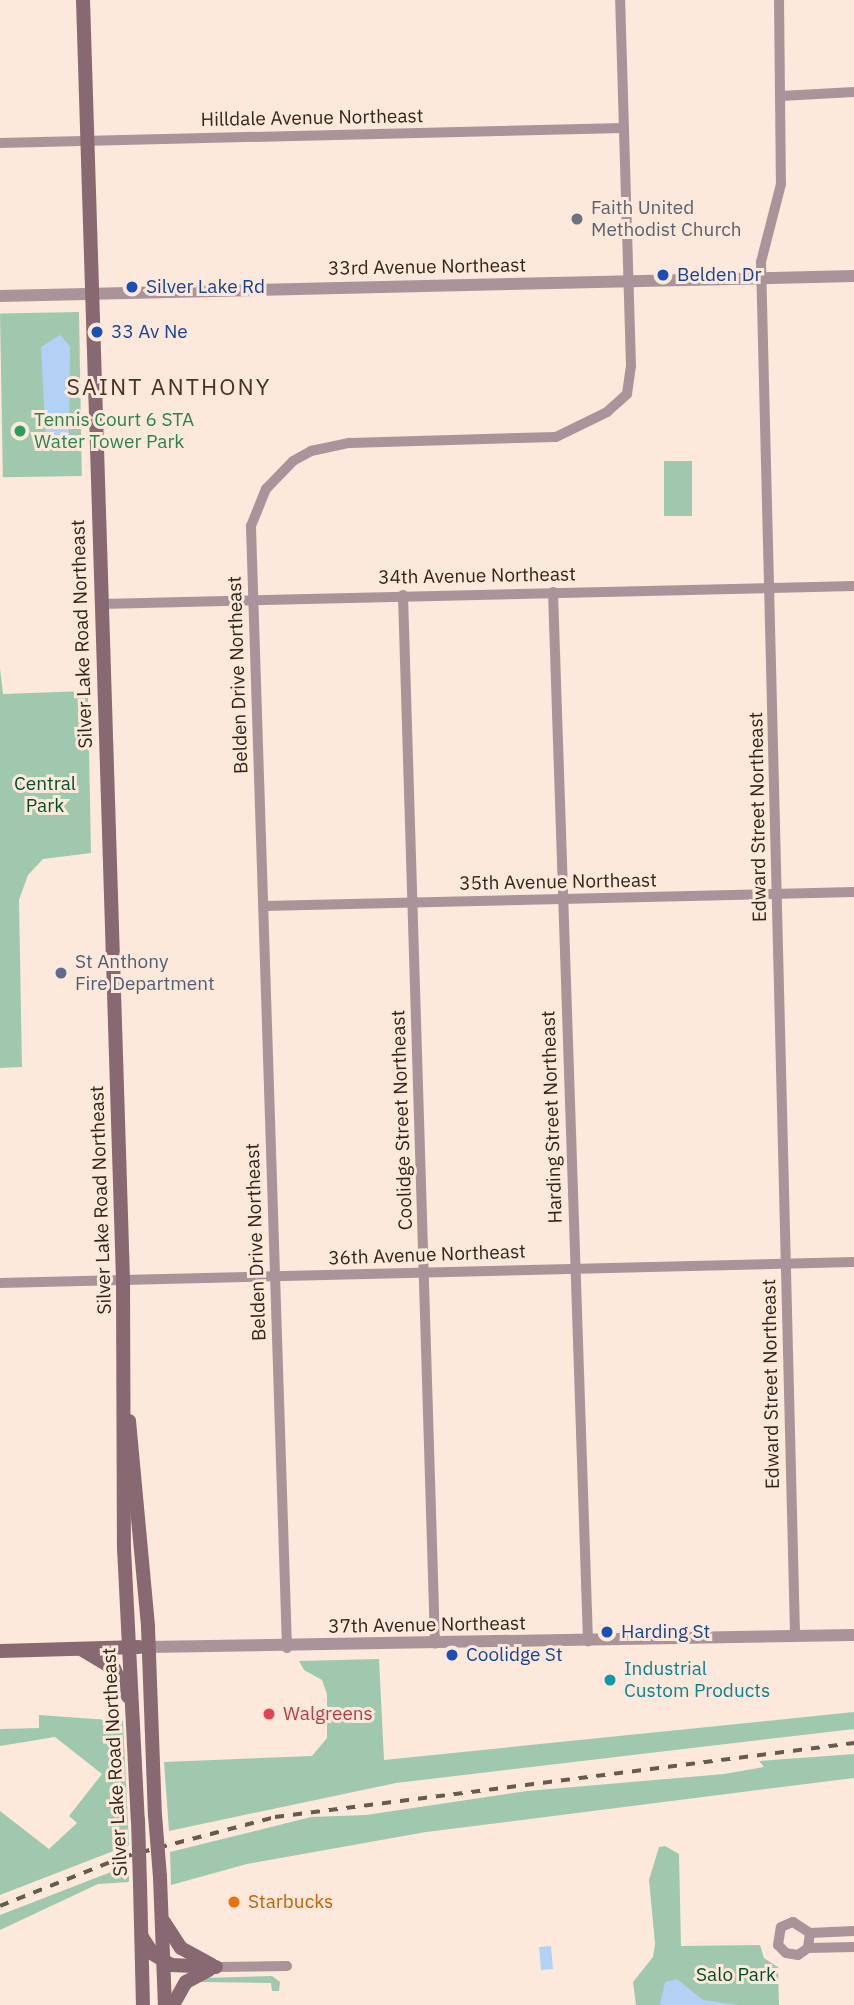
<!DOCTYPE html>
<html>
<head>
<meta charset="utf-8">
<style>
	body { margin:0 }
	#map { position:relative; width:854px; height:2005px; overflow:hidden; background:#fde9db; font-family:"IBM Plex Sans",sans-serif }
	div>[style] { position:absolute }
	.green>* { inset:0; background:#9fc8ae; transform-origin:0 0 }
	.water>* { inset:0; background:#b3d0f5; transform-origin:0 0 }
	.minor>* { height:10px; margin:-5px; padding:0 5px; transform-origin:5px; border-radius:5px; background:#aa9499 }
	.tertiary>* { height:12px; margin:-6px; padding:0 6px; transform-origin:6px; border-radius:6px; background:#aa9499 }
	.secondary>* { height:14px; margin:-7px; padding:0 7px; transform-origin:7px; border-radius:7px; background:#886971 }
	.rail>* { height:3.5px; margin-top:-1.75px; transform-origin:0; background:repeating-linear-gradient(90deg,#685a4f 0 9px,transparent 0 18px) }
	.secondary-bridge>* { height:14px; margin:-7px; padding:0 7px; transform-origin:7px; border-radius:7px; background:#886971 }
	.dots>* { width:19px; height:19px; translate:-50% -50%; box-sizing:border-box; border:4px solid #fde9db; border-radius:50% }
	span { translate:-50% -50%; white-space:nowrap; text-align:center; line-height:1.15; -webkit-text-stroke:6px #fde9db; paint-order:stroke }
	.street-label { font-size:19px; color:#32261d }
	.worship-label { font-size:19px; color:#5b616d }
	.left { translate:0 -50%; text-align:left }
	.transit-label { font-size:19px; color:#164399 }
	.leisure-label { font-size:19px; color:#27864d }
	.park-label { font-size:19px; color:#004e2b }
	.service-label { font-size:19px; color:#4e5e75 }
	.culture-label { font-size:19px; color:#0d838f }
	.health-label { font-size:19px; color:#be3a42 }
	.food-label { font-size:19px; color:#c56008 }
	.quarter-label { font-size:23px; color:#4b321f; letter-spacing:2px }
</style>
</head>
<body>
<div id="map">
	<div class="green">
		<div style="left:79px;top:312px;width:164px;height:79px;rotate:89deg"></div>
		<div style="left:664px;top:461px;width:28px;height:55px"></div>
		<div style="clip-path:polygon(0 668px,3px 694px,86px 691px,88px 696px,91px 853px,43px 859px,28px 875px,19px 900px,22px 1067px,0 1068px)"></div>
		<div style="clip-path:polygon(379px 1659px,384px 1760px,854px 1712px,854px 1729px,396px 1783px,169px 1831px,164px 1762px,312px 1756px,327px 1738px,327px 1694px,322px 1680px,304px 1670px,299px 1661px)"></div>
		<div style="clip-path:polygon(39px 1715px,123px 1721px,129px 1845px,0 1895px,0 1811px,49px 1849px,77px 1823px,69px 1816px,102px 1774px,55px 1737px,0 1746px,0 1729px,39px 1728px)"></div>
		<div style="clip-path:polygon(854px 1754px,854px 1778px,426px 1832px,247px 1864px,171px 1885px,170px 1852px,311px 1817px,366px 1815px,527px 1791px,724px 1774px,764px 1767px,759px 1761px)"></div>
		<div style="clip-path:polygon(665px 1846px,679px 1854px,681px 1946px,760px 1945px,764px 1958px,778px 1967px,779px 2005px,636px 2005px,633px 1982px,653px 1957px,655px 1944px,649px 1880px,659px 1847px)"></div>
		<div style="clip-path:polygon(129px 1865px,129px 1882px,98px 1884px,0 1930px,0 1915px)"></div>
		<div style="clip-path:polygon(272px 1976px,280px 1982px,279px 1991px,272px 1991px,271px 1983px,199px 1982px,203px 1978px)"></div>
	</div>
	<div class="water">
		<div style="clip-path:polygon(60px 335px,70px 346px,69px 445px,54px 449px,46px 440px,41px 347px)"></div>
		<div style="left:551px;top:1946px;width:23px;height:12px;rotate:85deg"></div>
		<div style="clip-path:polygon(677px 1979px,703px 2000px,739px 2005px,660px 2005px,665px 1982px)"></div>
	</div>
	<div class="minor">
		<div style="left:779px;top:0;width:184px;rotate:89.4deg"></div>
		<div style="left:781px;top:184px;width:81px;rotate:104.4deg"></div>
		<div style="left:761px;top:262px;width:1375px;rotate:88.58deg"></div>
		<div style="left:781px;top:96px;width:73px;rotate:-3.1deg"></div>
		<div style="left:0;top:143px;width:624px;rotate:-1.38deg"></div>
		<div style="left:553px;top:592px;width:1050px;rotate:88.09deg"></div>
		<div style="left:403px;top:595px;width:1049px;rotate:88.25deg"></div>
		<div style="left:102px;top:604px;width:752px;rotate:-1.37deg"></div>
		<div style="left:264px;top:906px;width:590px;rotate:-1.36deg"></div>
		<div style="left:0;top:1283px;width:854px;rotate:-1.41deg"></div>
		<div style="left:287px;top:1648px;width:1123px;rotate:-91.84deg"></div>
		<div style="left:251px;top:526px;width:40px;rotate:-68deg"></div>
		<div style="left:266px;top:489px;width:39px;rotate:-46deg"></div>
		<div style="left:293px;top:461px;width:21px;rotate:-29deg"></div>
		<div style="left:311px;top:451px;width:40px;rotate:-12deg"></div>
		<div style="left:350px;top:443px;width:206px;rotate:-1.7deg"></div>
		<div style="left:556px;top:437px;width:57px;rotate:-26.1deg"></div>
		<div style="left:607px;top:412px;width:27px;rotate:-42deg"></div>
		<div style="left:627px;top:394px;width:28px;rotate:-82deg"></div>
		<div style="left:631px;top:366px;width:366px;rotate:-91.7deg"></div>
		<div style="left:810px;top:1933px;width:15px;rotate:98deg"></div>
		<div style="left:808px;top:1948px;width:12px;rotate:145deg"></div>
		<div style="left:798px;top:1955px;width:12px;rotate:-171deg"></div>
		<div style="left:786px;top:1953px;width:11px;rotate:-135deg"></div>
		<div style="left:778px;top:1945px;width:18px;rotate:-81deg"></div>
		<div style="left:781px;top:1927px;width:13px;rotate:-23deg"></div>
		<div style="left:793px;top:1922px;width:20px;rotate:33deg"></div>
		<div style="left:810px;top:1933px;width:44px;rotate:-2.6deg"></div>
		<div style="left:808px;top:1948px;width:46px;rotate:-1.2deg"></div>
		<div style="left:216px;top:1967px;width:71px;rotate:-0.8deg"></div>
	</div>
	<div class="tertiary">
		<div style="left:0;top:296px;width:854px;rotate:-1.34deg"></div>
		<div style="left:147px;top:1647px;width:707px;rotate:-0.97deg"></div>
	</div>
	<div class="secondary">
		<div style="left:83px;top:0;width:1281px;rotate:88.21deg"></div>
		<div style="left:123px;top:1280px;width:268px;rotate:89.8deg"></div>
		<div style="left:124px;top:1548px;width:272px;rotate:87.1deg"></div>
		<div style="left:129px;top:1421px;width:207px;rotate:84.7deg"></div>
		<div style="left:148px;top:1627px;width:188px;rotate:87.9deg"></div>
		<div style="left:81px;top:1649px;width:39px;rotate:31deg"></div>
		<div style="left:114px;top:1669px;width:31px;rotate:63deg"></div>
		<div style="left:0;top:1651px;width:139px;rotate:-1.6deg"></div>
		<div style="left:160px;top:1877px;width:128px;rotate:87.8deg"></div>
		<div style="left:140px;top:1884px;width:121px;rotate:88.6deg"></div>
		<div style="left:164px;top:1922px;width:31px;rotate:57deg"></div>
		<div style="left:181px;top:1948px;width:35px;rotate:29deg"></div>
		<div style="left:142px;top:1937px;width:20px;rotate:57deg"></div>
		<div style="left:153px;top:1954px;width:21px;rotate:31deg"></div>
		<div style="left:171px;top:1965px;width:45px;rotate:2.5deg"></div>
		<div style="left:173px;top:2005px;width:26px;rotate:-61deg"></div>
		<div style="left:186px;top:1982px;width:26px;rotate:-28deg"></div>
	</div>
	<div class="rail">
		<div style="left:0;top:1906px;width:132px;rotate:-21.7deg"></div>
		<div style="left:123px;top:1857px;width:157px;rotate:-14.7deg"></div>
		<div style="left:275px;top:1817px;width:584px;rotate:-7.28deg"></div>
	</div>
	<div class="secondary-bridge">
		<div style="left:155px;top:1815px;width:62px;rotate:85.4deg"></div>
		<div style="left:138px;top:1820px;width:64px;rotate:88.2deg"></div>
	</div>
	<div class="dots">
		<div style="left:577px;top:219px;background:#6b7280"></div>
		<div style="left:663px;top:275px;background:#1a4fb4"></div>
		<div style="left:132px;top:287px;background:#1a4fb4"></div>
		<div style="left:97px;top:332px;background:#1a4fb4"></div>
		<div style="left:20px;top:431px;background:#2e9e5b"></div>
		<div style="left:61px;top:973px;background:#5c6f8a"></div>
		<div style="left:607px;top:1632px;background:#1a4fb4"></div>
		<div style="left:452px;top:1655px;background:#1a4fb4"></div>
		<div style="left:610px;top:1680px;background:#0f9aa8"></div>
		<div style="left:269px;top:1714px;background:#e0444e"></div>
		<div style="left:234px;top:1902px;background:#e8710a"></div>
	</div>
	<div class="street-label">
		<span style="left:312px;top:118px;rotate:-1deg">Hilldale Avenue Northeast</span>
		<span style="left:427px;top:267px;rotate:-1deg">33rd Avenue Northeast</span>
		<span style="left:477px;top:576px;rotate:-1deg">34th Avenue Northeast</span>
		<span style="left:82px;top:634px;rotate:-92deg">Silver Lake Road Northeast</span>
		<span style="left:238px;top:675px;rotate:-92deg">Belden Drive Northeast</span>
		<span style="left:758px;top:817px;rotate:-91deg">Edward Street Northeast</span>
		<span style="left:558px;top:882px;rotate:-1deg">35th Avenue Northeast</span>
		<span style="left:552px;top:1117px;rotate:-92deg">Harding Street Northeast</span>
		<span style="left:402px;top:1120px;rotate:-92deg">Coolidge Street Northeast</span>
		<span style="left:101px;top:1200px;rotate:-92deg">Silver Lake Road Northeast</span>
		<span style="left:256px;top:1242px;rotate:-92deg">Belden Drive Northeast</span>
		<span style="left:427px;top:1255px;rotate:-2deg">36th Avenue Northeast</span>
		<span style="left:771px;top:1384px;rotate:-91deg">Edward Street Northeast</span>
		<span style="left:427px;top:1625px;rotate:-1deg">37th Avenue Northeast</span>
		<span style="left:115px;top:1762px;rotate:-93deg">Silver Lake Road Northeast</span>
	</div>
	<div class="worship-label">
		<span class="left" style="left:591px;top:219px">Faith United<br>Methodist Church</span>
	</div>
	<div class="transit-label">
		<span class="left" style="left:677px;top:275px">Belden Dr</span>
		<span class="left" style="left:146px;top:287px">Silver Lake Rd</span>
		<span class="left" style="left:111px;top:332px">33 Av Ne</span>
		<span class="left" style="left:621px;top:1632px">Harding St</span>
		<span class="left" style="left:466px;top:1655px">Coolidge St</span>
	</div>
	<div class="leisure-label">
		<span class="left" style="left:34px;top:431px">Tennis Court 6 STA<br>Water Tower Park</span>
	</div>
	<div class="park-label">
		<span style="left:45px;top:795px">Central<br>Park</span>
		<span style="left:736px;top:1975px">Salo Park</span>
	</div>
	<div class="service-label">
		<span class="left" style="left:75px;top:973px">St Anthony<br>Fire Department</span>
	</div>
	<div class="culture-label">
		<span class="left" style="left:624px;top:1680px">Industrial<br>Custom Products</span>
	</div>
	<div class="health-label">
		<span class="left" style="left:283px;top:1714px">Walgreens</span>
	</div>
	<div class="food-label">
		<span class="left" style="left:248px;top:1902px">Starbucks</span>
	</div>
	<div class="quarter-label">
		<span style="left:169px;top:386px">SAINT ANTHONY</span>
	</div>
</div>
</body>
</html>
